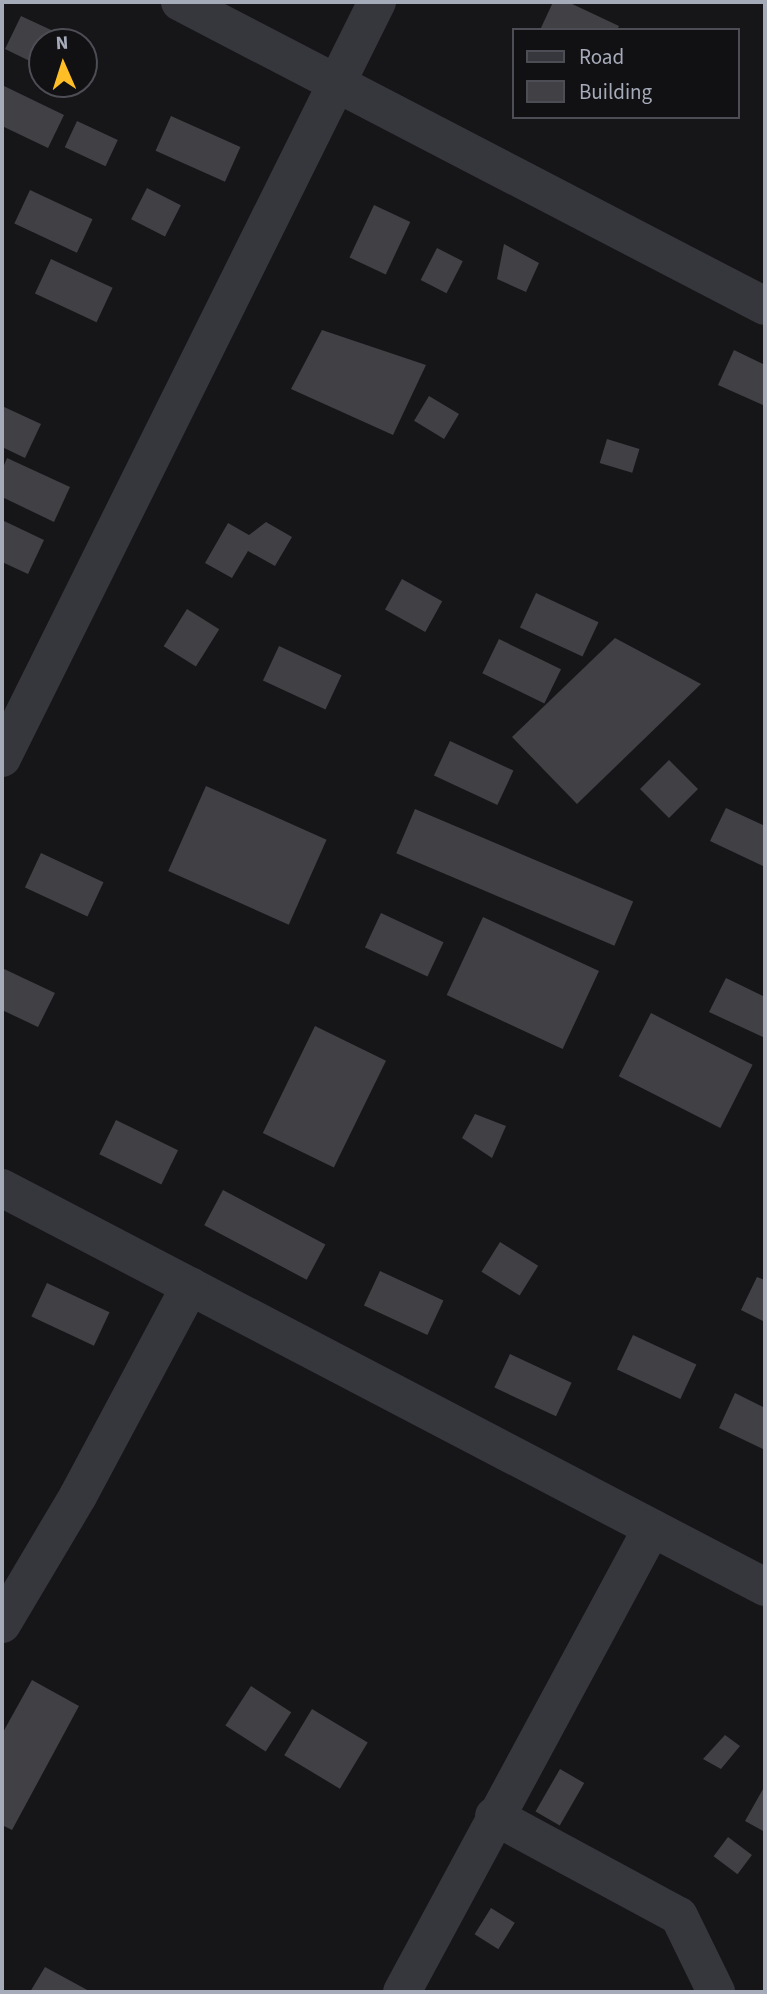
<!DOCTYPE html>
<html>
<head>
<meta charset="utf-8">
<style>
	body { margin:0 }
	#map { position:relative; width:767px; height:1994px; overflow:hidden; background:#161518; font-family:"Source Sans 3",sans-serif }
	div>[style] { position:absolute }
	.building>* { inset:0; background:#404045; transform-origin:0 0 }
	.street>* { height:38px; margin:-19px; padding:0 19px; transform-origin:19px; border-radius:19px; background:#36373d }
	span { translate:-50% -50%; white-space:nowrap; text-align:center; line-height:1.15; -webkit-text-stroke:5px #111013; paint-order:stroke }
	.frame { position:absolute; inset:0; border:4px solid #a6abb9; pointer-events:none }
	.legend { position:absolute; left:512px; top:28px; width:228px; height:91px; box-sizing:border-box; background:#111013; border:2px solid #4d4e55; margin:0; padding:9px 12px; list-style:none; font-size:21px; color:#a6abb9 }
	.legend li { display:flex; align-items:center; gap:14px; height:35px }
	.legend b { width:35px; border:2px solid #4d4e55 }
	.north { position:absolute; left:28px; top:28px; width:70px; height:70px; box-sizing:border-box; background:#111013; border:2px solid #4d4e55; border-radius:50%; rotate:357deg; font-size:19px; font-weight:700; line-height:28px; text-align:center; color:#a6abb9 }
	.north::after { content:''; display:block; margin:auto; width:24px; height:32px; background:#ffbe26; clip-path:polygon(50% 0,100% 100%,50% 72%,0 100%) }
</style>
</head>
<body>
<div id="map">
	<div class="building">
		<div style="clip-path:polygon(553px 2px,568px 2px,619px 26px,617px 30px,540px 30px)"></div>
		<div style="clip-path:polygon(21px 16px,77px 42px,42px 42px,42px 67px,5px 49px)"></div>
		<div style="clip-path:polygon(2px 85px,64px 115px,48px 148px,2px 126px)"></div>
		<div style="left:171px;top:116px;width:76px;height:38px;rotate:24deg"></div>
		<div style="left:77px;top:121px;width:45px;height:29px;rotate:25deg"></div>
		<div style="left:147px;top:188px;width:38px;height:35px;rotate:27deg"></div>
		<div style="left:30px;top:190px;width:69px;height:37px;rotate:25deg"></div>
		<div style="left:374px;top:205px;width:40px;height:58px;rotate:25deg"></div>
		<div style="clip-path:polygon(504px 244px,539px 263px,526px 292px,497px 279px)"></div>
		<div style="left:437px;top:248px;width:29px;height:36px;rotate:27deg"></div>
		<div style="left:51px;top:259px;width:68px;height:38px;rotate:25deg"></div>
		<div style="clip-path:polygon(322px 330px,426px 365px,393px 435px,291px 389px)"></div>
		<div style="clip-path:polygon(734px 350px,765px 365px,765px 406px,718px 385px)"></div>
		<div style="left:429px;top:396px;width:35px;height:29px;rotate:31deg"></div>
		<div style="clip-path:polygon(2px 406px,41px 424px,25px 458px,2px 447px)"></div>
		<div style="left:607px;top:439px;width:34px;height:25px;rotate:17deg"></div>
		<div style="clip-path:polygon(7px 458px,70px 487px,54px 522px,2px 497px,2px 470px)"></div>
		<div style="clip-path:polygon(2px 520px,44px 540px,28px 574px,2px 562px)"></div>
		<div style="clip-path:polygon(266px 522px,292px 537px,275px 566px,248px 551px,232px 578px,205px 563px,228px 523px,249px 535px)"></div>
		<div style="left:402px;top:579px;width:46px;height:35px;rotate:29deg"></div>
		<div style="left:536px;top:593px;width:69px;height:38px;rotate:25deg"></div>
		<div style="left:187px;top:609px;width:38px;height:44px;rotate:32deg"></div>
		<div style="clip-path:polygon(615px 638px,701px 684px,577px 804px,512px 737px)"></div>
		<div style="left:499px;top:639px;width:69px;height:38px;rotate:26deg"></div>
		<div style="left:279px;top:646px;width:69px;height:38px;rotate:25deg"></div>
		<div style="left:450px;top:741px;width:70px;height:38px;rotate:25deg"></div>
		<div style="left:669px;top:760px;width:41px;height:41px;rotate:45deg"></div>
		<div style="left:206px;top:786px;width:132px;height:93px;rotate:24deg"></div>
		<div style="clip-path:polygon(726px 808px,765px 826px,765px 867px,710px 841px)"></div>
		<div style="left:415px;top:809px;width:237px;height:48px;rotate:23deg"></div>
		<div style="left:41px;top:853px;width:69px;height:38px;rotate:25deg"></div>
		<div style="left:381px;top:913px;width:69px;height:38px;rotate:25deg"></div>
		<div style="left:483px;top:917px;width:128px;height:86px;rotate:25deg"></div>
		<div style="clip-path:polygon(2px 968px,55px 993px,38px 1027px,2px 1010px)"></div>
		<div style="clip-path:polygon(726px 978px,765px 997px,765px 1038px,709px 1012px)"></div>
		<div style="left:651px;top:1013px;width:114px;height:71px;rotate:27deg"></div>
		<div style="left:315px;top:1026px;width:79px;height:119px;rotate:26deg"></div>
		<div style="clip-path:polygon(475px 1114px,506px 1126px,492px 1158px,462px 1138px)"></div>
		<div style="left:116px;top:1120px;width:69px;height:38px;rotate:26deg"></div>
		<div style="left:223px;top:1190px;width:116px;height:40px;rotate:28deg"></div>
		<div style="left:500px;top:1242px;width:45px;height:35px;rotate:32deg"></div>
		<div style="left:380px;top:1271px;width:70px;height:38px;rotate:25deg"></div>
		<div style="clip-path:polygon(757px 1277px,765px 1280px,765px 1322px,741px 1310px)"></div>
		<div style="left:47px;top:1283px;width:69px;height:37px;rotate:25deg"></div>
		<div style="left:633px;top:1335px;width:70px;height:38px;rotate:25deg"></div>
		<div style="left:510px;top:1354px;width:68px;height:37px;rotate:25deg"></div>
		<div style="clip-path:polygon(735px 1393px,765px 1408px,765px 1450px,719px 1428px)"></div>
		<div style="clip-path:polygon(32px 1680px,79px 1706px,12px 1830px,2px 1825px,2px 1734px)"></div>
		<div style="left:251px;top:1686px;width:48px;height:47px;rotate:33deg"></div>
		<div style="left:312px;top:1709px;width:65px;height:54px;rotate:31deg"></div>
		<div style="clip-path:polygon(725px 1735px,740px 1746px,721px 1769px,703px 1759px)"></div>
		<div style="left:560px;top:1769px;width:28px;height:49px;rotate:30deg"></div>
		<div style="clip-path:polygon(763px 1789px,765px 1790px,765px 1832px,745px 1821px)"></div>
		<div style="left:728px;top:1837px;width:30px;height:24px;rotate:37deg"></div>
		<div style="left:491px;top:1908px;width:28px;height:31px;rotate:32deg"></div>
		<div style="clip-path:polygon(45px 1967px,91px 1992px,30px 1992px)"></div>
	</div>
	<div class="street">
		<div style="left:180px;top:2px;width:659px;rotate:27.46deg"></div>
		<div style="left:2px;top:758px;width:844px;rotate:-63.62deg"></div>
		<div style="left:2px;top:1188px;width:861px;rotate:27.61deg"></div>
		<div style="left:2px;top:1624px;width:149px;rotate:-59.3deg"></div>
		<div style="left:78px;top:1496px;width:238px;rotate:-61.9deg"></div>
		<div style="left:494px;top:1816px;width:210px;rotate:28.4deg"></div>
		<div style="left:679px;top:1916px;width:85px;rotate:64deg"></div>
		<div style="left:402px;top:1992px;width:527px;rotate:-61.68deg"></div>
	</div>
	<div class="frame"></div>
	<ul class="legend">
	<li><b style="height:9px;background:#36373d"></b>Road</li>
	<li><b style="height:19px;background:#404045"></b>Building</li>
	</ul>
	<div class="north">N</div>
</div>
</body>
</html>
